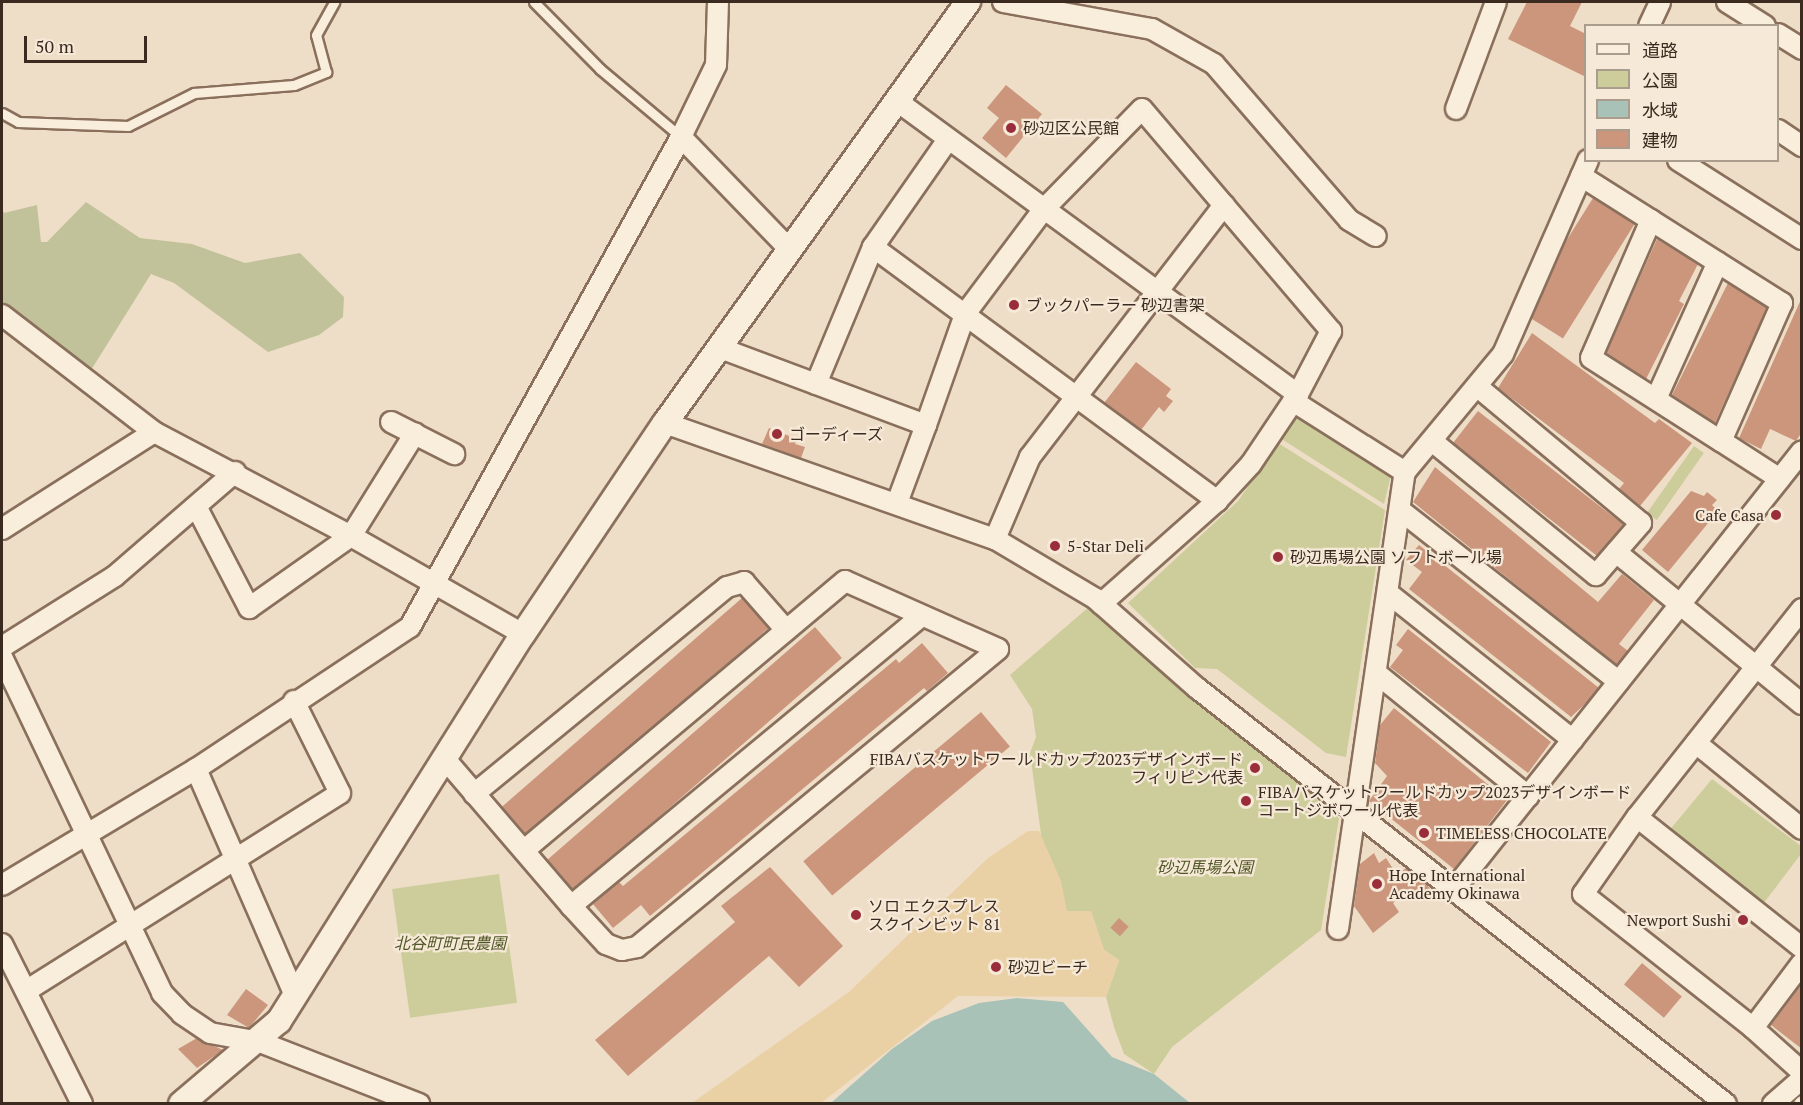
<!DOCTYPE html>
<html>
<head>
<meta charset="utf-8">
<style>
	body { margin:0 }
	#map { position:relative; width:1803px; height:1105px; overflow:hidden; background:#eedec7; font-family:"PT Serif","Noto Sans JP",serif }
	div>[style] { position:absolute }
	.green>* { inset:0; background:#cccd9b; transform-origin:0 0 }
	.sand>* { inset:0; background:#ead0a5 }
	.cemetery>* { inset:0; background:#c1c29a }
	.water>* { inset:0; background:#a8c2b8 }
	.building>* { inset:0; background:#cc967d; transform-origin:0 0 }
	.roads { filter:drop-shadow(2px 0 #8a705c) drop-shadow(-2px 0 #8a705c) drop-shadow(0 2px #8a705c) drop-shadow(0 -2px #8a705c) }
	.service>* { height:9px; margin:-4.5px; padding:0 4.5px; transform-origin:4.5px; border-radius:4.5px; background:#f9eddb }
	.pedestrian>* { height:15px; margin:-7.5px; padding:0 7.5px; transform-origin:7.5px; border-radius:7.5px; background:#f9eddb }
	.minor>* { height:20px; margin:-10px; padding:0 10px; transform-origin:10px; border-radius:10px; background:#f9eddb }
	.tertiary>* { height:24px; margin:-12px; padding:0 12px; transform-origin:12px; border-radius:12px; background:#f9eddb }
	.dots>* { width:16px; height:16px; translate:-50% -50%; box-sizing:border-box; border:3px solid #f6e9d7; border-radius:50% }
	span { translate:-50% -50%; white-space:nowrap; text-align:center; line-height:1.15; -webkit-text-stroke:4.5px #f6e9d7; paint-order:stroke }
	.poi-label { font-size:16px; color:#3b2a20 }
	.left { translate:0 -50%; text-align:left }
	.right { translate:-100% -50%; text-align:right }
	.park-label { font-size:16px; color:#505727; font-style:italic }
	.frame { position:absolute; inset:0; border:3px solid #3b2a20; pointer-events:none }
	.legend { position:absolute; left:1584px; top:24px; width:195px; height:138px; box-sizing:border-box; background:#f6e9d7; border:2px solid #ab9d8e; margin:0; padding:8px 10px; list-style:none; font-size:18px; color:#3b2a20 }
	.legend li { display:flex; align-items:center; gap:12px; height:30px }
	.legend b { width:30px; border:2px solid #ab9d8e }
	.scale { position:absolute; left:24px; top:36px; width:123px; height:27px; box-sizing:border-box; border:3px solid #3b2a20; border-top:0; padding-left:8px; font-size:18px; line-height:21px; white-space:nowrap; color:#3b2a20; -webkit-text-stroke:4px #f6e9d7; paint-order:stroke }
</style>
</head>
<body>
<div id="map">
	<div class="green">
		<div style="clip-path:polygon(1299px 410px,1392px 471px,1384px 504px,1280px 438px)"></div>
		<div style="clip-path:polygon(1278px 443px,1385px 510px,1346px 757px,1326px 753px,1217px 669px,1195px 668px,1128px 603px,1238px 501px)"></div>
		<div style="left:1694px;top:446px;width:12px;height:82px;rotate:35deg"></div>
		<div style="clip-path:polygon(1090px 606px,1339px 818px,1321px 930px,1172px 1047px,1154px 1074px,1124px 1054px,1114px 1027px,1106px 997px,1119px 960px,1104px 950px,1091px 911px,1067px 911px,1043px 849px,1030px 753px,1036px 737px,1032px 709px,1010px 675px)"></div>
		<div style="clip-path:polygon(1712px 779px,1801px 846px,1801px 854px,1763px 904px,1668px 832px)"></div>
		<div style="left:499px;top:874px;width:130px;height:108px;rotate:82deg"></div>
	</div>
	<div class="sand">
		<div style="clip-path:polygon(1028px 831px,1039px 831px,1061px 881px,1067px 911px,1091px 911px,1104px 950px,1119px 960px,1106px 997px,958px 996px,821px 1103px,692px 1103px,849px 992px,988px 858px)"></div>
	</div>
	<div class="cemetery">
		<div style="clip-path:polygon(86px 202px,140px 238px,192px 244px,245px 263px,300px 253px,344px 297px,343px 317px,319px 335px,268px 352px,174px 283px,151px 274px,88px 375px,2px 314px,2px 208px,4px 213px,37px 205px,41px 242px,47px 242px)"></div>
	</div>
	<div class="water">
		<div style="clip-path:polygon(1017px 998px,1063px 1002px,1112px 1057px,1154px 1074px,1190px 1103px,831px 1103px,892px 1049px,932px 1021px,979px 1003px)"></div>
	</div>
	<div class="building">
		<div style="clip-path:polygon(1527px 2px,1582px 2px,1570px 26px,1586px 34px,1586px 77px,1508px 39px)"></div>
		<div style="clip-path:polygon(1006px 85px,1042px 114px,1006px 158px,982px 138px,999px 118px,987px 108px)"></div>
		<div style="left:1593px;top:198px;width:49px;height:135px;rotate:32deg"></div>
		<div style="clip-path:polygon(1657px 239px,1698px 264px,1679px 301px,1684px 304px,1646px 379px,1606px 353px)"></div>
		<div style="clip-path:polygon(1728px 283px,1767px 308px,1715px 423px,1672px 395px)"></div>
		<div style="clip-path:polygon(1802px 297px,1802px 432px,1796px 441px,1770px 429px,1761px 449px,1739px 438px)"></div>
		<div style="clip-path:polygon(1532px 333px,1655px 423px,1659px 419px,1692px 443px,1640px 506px,1619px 489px,1624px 483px,1498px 388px)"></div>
		<div style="clip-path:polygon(1136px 362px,1171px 389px,1166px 396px,1173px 401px,1164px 412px,1159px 407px,1141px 430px,1104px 403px)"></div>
		<div style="left:1478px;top:411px;width:184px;height:41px;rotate:38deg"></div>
		<div style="clip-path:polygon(769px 428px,797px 439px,795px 444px,805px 447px,801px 458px,762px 444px)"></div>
		<div style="clip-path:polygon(1435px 467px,1598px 602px,1622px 574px,1654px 600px,1619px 644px,1628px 651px,1616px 665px,1413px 502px)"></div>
		<div style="clip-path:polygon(1691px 491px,1704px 496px,1707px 492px,1717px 500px,1712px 505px,1718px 511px,1668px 572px,1642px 550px)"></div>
		<div style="clip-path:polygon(1419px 545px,1599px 688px,1586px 703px,1571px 717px,1409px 589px,1422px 572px,1406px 560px)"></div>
		<div style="left:742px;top:598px;width:40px;height:318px;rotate:49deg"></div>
		<div style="left:815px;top:627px;width:41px;height:355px;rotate:49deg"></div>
		<div style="clip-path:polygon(1408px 629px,1551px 742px,1528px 773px,1390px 667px,1403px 650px,1396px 645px)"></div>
		<div style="clip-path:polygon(922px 643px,948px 673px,927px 691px,924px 688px,650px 916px,641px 905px,613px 928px,593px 904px,619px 882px,623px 886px,896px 659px,899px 663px)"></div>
		<div style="clip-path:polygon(1394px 708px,1507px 800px,1454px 869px,1369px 801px,1387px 776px,1375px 763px,1380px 725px)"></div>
		<div style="left:981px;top:712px;width:45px;height:232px;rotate:50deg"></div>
		<div style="clip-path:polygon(1374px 853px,1379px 863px,1386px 858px,1397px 875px,1406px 868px,1430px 888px,1418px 896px,1411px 889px,1393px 903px,1399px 912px,1373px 933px,1354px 906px,1360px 864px)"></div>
		<div style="clip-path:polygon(770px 867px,843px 946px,799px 987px,769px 956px,628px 1076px,595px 1040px,735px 922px,721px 906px)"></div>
		<div style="left:1119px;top:918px;width:13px;height:13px;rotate:42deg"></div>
		<div style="left:1642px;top:963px;width:52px;height:28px;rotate:40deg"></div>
		<div style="clip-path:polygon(1802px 984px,1802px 1049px,1771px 1025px)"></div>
		<div style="clip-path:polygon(246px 989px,268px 1005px,249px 1028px,227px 1015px)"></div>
		<div style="clip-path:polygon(197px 1038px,223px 1050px,197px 1068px,178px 1049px)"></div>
	</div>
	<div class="roads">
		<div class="service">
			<div style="left:534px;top:2px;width:94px;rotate:45.4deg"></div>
			<div style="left:600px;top:69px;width:106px;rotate:40deg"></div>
			<div style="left:2px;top:113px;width:18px;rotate:29deg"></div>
			<div style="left:18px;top:122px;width:110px;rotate:2.1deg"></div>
			<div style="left:128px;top:126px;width:74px;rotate:-26.6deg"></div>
			<div style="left:194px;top:93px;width:100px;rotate:-4.6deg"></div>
			<div style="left:294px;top:85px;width:35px;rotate:-22deg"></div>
			<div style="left:326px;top:72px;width:38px;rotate:-105deg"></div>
			<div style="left:316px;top:35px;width:38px;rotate:-61deg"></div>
		</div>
		<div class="pedestrian">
			<div style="left:1801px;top:1104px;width:1px;rotate:-45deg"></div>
		</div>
		<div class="minor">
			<div style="left:1003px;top:2px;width:151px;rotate:10.3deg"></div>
			<div style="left:1152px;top:29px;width:71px;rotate:29.4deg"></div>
			<div style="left:1214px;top:64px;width:206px;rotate:49.1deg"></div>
			<div style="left:1349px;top:220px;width:31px;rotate:31deg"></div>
			<div style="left:1727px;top:2px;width:45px;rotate:32.3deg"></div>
			<div style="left:1649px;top:26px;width:26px;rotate:-65deg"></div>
			<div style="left:1778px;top:34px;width:28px;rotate:32deg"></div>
			<div style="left:897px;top:101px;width:497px;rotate:36.2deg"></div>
			<div style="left:1456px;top:109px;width:114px;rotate:-69.5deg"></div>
			<div style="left:1778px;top:130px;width:29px;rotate:34deg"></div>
			<div style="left:681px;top:137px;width:156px;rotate:46deg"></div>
			<div style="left:1678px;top:160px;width:147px;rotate:32.5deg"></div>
			<div style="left:1581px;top:176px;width:238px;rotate:32.3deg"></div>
			<div style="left:1782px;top:303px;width:151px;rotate:113.8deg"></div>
			<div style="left:1721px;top:441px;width:70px;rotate:32.8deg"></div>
			<div style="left:1651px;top:220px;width:150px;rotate:113.5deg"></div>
			<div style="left:1591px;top:358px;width:154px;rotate:32.6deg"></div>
			<div style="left:873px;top:247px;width:428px;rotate:36.4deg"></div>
			<div style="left:2px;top:315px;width:192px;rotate:37.6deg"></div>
			<div style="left:154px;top:432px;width:223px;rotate:27.8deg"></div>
			<div style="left:351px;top:536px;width:198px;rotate:29.7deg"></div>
			<div style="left:720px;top:348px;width:220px;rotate:20.5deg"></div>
			<div style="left:926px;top:425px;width:83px;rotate:110.4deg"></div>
			<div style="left:816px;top:384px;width:148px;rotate:-67.4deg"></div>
			<div style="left:873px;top:247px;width:129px;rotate:-55.1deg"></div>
			<div style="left:1656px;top:399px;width:150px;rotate:-65.7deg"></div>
			<div style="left:1293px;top:401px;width:133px;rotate:32.4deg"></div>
			<div style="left:391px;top:422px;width:71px;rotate:26.9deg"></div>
			<div style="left:665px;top:423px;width:350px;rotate:19.4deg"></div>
			<div style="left:995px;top:539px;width:117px;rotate:30.7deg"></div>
			<div style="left:1096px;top:599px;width:135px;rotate:41.4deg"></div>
			<div style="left:1197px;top:688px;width:673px;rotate:38.18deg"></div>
			<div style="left:926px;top:425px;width:118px;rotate:-70.6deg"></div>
			<div style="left:965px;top:314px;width:130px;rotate:-53.1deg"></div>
			<div style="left:1043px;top:210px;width:141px;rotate:-45.6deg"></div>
			<div style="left:1142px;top:109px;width:292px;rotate:49.6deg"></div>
			<div style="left:1331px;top:331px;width:71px;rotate:117.6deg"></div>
			<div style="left:1298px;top:394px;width:84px;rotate:123.9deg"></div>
			<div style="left:1251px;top:464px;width:50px;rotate:132.6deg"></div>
			<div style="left:1217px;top:501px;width:155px;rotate:138.4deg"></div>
			<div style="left:1432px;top:441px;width:212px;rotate:39.3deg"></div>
			<div style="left:1596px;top:575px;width:69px;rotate:-49.1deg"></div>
			<div style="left:1641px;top:523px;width:211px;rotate:-140.2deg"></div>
			<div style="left:197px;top:508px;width:113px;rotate:62.5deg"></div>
			<div style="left:249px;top:608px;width:125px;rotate:-35.2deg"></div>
			<div style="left:351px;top:536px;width:121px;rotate:-58.1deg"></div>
			<div style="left:1400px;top:510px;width:278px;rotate:38.1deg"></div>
			<div style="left:2px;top:529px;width:180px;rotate:-32.5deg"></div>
			<div style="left:995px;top:539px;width:89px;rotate:-66.9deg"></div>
			<div style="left:1030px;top:457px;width:318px;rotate:-52.4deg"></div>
			<div style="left:1616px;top:552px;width:240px;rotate:39.3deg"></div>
			<div style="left:1388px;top:593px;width:236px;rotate:38.5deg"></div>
			<div style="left:1802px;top:609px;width:265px;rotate:128.4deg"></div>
			<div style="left:1637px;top:817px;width:94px;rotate:125deg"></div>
			<div style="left:1583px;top:894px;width:216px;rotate:38.2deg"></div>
			<div style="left:1753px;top:1028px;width:66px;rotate:41.9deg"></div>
			<div style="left:2px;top:647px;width:133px;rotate:-32.1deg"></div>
			<div style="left:115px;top:576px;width:159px;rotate:-40.9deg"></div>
			<div style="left:2px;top:657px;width:372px;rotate:64.5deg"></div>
			<div style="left:162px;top:993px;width:29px;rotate:46deg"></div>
			<div style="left:182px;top:1014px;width:34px;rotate:34deg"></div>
			<div style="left:210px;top:1033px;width:51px;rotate:10.2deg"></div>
			<div style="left:260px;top:1042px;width:171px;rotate:21.3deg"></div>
			<div style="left:1376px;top:673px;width:196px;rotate:39deg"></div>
			<div style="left:1696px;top:743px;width:136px;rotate:39.1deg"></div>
			<div style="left:445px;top:759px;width:194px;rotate:49.4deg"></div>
			<div style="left:571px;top:906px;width:52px;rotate:47.4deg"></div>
			<div style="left:606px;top:944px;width:17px;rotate:21deg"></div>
			<div style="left:622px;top:950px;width:15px;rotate:-11deg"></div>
			<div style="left:637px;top:947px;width:468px;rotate:-39.5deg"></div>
			<div style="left:998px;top:649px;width:167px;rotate:-156deg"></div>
			<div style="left:845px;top:581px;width:419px;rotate:140deg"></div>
			<div style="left:196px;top:769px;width:248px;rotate:66.4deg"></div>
			<div style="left:474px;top:794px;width:327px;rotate:-39.3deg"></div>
			<div style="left:727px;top:587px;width:18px;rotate:-16deg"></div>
			<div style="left:744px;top:582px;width:64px;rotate:48.8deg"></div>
			<div style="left:1637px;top:817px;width:211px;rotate:38.4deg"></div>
			<div style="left:2px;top:885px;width:226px;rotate:-30.9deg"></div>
			<div style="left:196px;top:769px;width:257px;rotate:-33.6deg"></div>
			<div style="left:410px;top:627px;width:560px;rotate:-61.05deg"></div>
			<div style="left:681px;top:137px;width:80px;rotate:-64.1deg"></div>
			<div style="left:716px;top:65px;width:63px;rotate:-88.2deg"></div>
			<div style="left:1454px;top:889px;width:559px;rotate:-51.53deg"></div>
			<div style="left:571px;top:906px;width:455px;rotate:-39.6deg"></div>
			<div style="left:1338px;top:929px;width:462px;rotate:-81.7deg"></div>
			<div style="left:1405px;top:472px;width:153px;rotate:-50.3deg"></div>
			<div style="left:1503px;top:354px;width:212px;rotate:-66.3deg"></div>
			<div style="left:2px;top:944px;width:179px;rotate:63.4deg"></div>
			<div style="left:26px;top:991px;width:371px;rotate:-32.2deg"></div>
			<div style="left:340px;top:793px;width:103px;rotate:-116.6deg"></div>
			<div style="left:1753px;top:1028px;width:81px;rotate:-53deg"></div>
			<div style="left:1773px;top:1104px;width:38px;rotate:-41deg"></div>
		</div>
		<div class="tertiary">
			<div style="left:181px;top:1104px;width:128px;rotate:-40.3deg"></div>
			<div style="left:279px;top:1021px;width:457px;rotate:-57.8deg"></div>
			<div style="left:523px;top:634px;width:254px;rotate:-56.1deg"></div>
			<div style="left:665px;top:423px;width:519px;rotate:-54.26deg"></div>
		</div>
	</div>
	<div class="dots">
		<div style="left:1011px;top:128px;background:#992d39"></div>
		<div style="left:1014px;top:305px;background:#992d39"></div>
		<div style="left:777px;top:434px;background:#992d39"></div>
		<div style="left:1776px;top:515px;background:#992d39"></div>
		<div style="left:1055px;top:546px;background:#992d39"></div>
		<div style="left:1278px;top:557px;background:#992d39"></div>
		<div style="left:1255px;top:768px;background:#992d39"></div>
		<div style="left:1246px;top:801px;background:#992d39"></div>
		<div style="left:1424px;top:833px;background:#992d39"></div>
		<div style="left:1377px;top:884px;background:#992d39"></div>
		<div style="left:856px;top:915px;background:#992d39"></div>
		<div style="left:1743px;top:920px;background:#992d39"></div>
		<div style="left:996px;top:967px;background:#992d39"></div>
	</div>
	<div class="poi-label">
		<span class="left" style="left:1023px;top:128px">砂辺区公民館</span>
		<span class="left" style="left:1026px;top:305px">ブックパーラー 砂辺書架</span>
		<span class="left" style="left:789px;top:434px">ゴーディーズ</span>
		<span class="right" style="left:1764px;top:515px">Cafe Casa</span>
		<span class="left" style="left:1067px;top:546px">5-Star Deli</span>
		<span class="left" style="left:1290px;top:557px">砂辺馬場公園 ソフトボール場</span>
		<span class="right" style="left:1243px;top:768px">FIBAバスケットワールドカップ2023デザインボード<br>フィリピン代表</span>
		<span class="left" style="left:1258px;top:801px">FIBAバスケットワールドカップ2023デザインボード<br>コートジボワール代表</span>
		<span class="left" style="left:1436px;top:833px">TIMELESS CHOCOLATE</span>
		<span class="left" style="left:1389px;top:884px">Hope International<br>Academy Okinawa</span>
		<span class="left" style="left:868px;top:915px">ソロ エクスプレス<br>スクインビット 81</span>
		<span class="right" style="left:1731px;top:920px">Newport Sushi</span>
		<span class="left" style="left:1008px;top:967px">砂辺ビーチ</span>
	</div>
	<div class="park-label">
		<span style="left:1205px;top:867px">砂辺馬場公園</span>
		<span style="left:450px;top:943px">北谷町町民農園</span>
	</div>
	<div class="frame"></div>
	<ul class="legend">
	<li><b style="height:8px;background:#f9eddb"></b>道路</li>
	<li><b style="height:16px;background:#cccd9b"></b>公園</li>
	<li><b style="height:16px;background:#a8c2b8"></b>水域</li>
	<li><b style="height:16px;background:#cc967d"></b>建物</li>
	</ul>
	<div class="scale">50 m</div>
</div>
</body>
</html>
